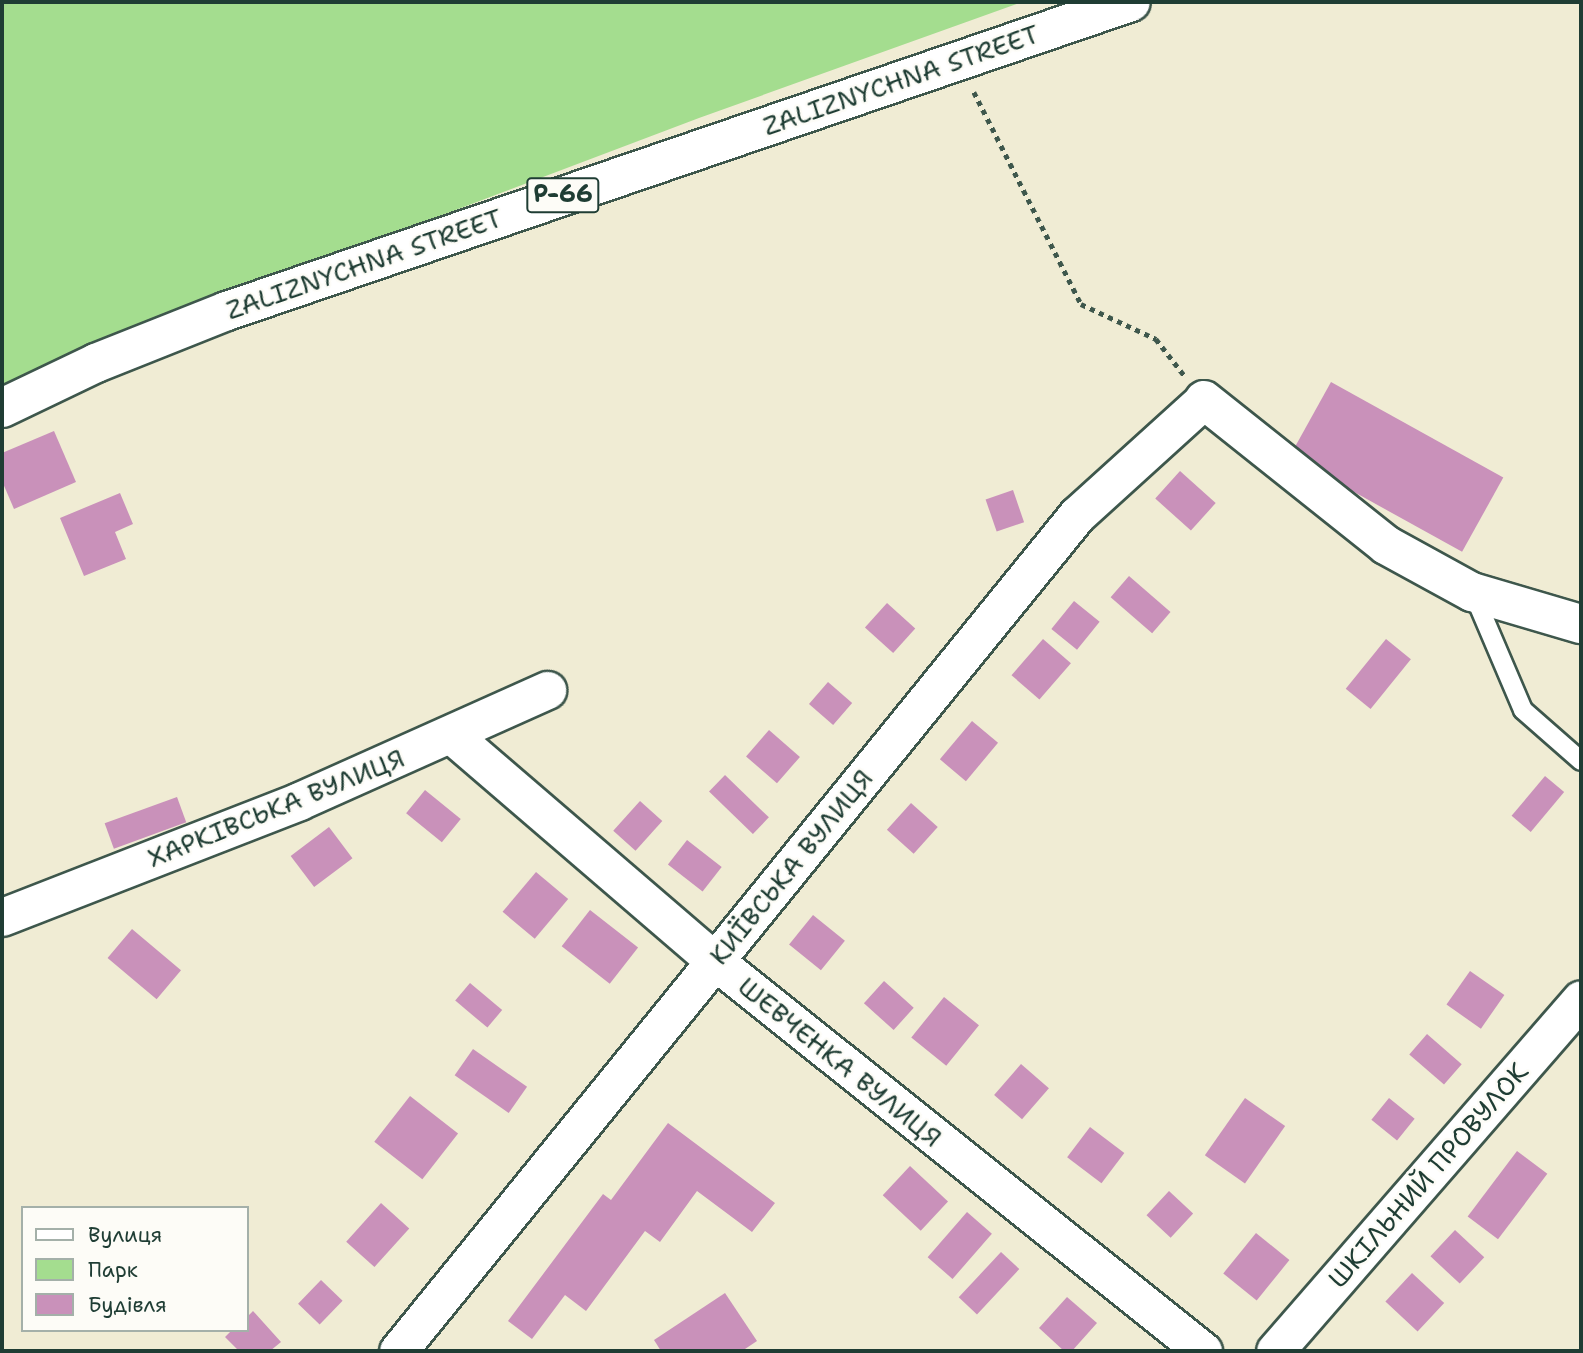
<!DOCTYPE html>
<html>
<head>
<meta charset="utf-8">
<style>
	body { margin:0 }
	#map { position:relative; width:1583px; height:1353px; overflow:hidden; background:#f0ecd4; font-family:"Shantell Sans",sans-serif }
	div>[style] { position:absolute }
	.green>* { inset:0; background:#a4dd8f }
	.building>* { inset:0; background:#c991ba; transform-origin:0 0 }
	.path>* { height:4.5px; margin-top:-2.25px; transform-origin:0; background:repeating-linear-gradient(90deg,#3e574c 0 5px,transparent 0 10px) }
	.roads { filter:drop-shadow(2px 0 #3e574c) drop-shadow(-2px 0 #3e574c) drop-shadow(0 2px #3e574c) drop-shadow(0 -2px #3e574c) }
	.service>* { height:18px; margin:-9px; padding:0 9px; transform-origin:9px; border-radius:9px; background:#fff }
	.minor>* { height:37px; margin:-18.5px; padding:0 18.5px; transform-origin:18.5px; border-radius:18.5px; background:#fff }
	.tertiary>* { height:38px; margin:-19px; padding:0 19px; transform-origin:19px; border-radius:19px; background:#fff }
	.primary>* { height:38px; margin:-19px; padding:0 19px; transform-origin:19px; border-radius:19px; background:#fff }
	span { translate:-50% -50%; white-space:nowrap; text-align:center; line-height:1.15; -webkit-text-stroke:5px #fdfcf7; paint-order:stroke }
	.shield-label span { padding:2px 5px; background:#fdfcf7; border:2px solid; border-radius:5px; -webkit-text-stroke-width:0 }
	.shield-label { font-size:24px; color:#1f3d34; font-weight:700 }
	.street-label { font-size:26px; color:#1f3d34 }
	.frame { position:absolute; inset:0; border:4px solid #1f3d34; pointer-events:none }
	.legend { position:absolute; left:21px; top:1206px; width:228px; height:126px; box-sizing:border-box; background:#fdfcf7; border:2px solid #a4b0a9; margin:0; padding:9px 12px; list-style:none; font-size:21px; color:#1f3d34 }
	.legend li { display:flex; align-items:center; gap:14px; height:35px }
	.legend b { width:35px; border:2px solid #a4b0a9 }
</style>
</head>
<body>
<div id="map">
	<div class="green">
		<div style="clip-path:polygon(2px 2px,1022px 2px,699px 118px,339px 254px,2px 393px)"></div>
	</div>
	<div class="building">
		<div style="left:1331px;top:382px;width:197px;height:85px;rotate:29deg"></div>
		<div style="clip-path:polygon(54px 431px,76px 482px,14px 509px,2px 481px,2px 453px)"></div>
		<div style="left:1180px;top:471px;width:48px;height:37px;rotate:42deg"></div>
		<div style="left:1013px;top:490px;width:34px;height:29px;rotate:71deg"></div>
		<div style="clip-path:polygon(120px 493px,133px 524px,115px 532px,126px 559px,84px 576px,60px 518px)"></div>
		<div style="left:1129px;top:576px;width:55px;height:28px;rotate:41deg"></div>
		<div style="left:1074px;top:601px;width:33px;height:36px;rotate:39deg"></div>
		<div style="left:887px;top:603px;width:38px;height:33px;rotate:42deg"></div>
		<div style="left:1043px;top:639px;width:37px;height:48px;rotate:41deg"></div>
		<div style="left:1386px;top:639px;width:32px;height:64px;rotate:39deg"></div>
		<div style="left:828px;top:682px;width:32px;height:29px;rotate:41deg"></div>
		<div style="left:972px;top:721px;width:34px;height:50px;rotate:40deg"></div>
		<div style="left:769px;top:730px;width:41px;height:35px;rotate:41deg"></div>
		<div style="left:725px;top:775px;width:61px;height:23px;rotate:44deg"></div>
		<div style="left:1545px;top:776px;width:25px;height:52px;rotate:40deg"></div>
		<div style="left:425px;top:790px;width:46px;height:30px;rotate:39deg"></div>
		<div style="left:177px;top:797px;width:27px;height:77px;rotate:70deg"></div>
		<div style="left:640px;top:801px;width:30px;height:40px;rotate:42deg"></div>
		<div style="left:911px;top:803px;width:36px;height:36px;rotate:42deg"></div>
		<div style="left:329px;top:827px;width:39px;height:48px;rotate:53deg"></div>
		<div style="left:687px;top:840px;width:44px;height:31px;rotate:38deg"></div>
		<div style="left:536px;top:872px;width:42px;height:52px;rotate:40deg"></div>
		<div style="left:590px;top:910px;width:61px;height:46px;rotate:38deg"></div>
		<div style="left:813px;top:915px;width:41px;height:38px;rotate:39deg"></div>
		<div style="left:132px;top:929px;width:64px;height:38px;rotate:40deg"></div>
		<div style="left:1470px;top:971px;width:42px;height:41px;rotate:35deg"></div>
		<div style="left:884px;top:981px;width:40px;height:30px;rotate:42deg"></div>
		<div style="left:470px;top:983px;width:42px;height:23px;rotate:40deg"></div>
		<div style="left:944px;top:997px;width:45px;height:52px;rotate:39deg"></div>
		<div style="left:1427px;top:1034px;width:46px;height:27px;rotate:41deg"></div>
		<div style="left:473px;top:1049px;width:66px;height:32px;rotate:35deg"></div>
		<div style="left:1021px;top:1064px;width:37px;height:41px;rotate:41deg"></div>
		<div style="left:410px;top:1096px;width:61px;height:58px;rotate:38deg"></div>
		<div style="left:1245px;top:1098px;width:49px;height:70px;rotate:35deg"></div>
		<div style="left:1389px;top:1098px;width:33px;height:28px;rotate:39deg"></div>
		<div style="clip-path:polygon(668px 1123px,775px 1203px,752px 1232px,697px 1191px,660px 1242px,645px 1231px,586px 1311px,565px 1295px,532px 1339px,508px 1321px,603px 1194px,611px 1200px)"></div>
		<div style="left:1090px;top:1127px;width:43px;height:38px;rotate:37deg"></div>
		<div style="left:1517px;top:1151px;width:38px;height:82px;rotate:37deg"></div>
		<div style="left:910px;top:1166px;width:52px;height:40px;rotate:43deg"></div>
		<div style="left:1169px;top:1191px;width:33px;height:33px;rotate:43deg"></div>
		<div style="left:381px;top:1203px;width:38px;height:52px;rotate:42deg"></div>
		<div style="left:967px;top:1212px;width:33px;height:60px;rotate:41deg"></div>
		<div style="left:1455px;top:1230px;width:40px;height:36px;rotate:43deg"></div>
		<div style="left:1256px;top:1233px;width:43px;height:52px;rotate:39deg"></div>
		<div style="left:1001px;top:1252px;width:25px;height:62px;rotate:43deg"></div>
		<div style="left:1412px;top:1273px;width:44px;height:39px;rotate:43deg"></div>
		<div style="left:321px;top:1280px;width:30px;height:33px;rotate:44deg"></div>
		<div style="clip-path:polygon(725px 1293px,757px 1341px,742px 1351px,661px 1351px,654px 1340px)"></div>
		<div style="clip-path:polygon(1067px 1297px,1097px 1323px,1072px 1351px,1064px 1351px,1039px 1328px)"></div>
		<div style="clip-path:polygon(253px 1311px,281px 1342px,270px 1351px,239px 1351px,225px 1337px,232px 1330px,247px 1330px,247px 1317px)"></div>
	</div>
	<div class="path">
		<div style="left:974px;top:92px;width:237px;rotate:63.2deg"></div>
		<div style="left:1081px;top:304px;width:83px;rotate:25deg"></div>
		<div style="left:1156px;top:339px;width:46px;rotate:52.1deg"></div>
	</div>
	<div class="roads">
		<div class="service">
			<div style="left:1474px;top:595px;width:125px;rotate:66.9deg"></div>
			<div style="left:1523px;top:710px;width:77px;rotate:41.3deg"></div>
		</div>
		<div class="minor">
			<div style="left:453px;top:736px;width:345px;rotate:40.7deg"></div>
			<div style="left:715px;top:961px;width:625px;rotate:38.63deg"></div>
			<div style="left:2px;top:917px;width:319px;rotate:-21.3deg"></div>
			<div style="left:299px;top:801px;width:272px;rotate:-24.1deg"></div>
			<div style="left:398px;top:1351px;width:1077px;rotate:-50.92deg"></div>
			<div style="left:1077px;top:515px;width:171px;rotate:-42.2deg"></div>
			<div style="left:1275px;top:1351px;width:466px;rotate:-49deg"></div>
		</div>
		<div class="tertiary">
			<div style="left:1204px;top:400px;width:233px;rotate:38.5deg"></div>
			<div style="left:1386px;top:545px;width:98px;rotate:28.7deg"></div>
			<div style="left:1472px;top:592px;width:114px;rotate:16.4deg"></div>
		</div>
		<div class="primary">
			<div style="left:2px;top:408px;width:104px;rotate:-25.6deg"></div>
			<div style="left:96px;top:363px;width:141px;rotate:-21.7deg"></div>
			<div style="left:227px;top:311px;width:955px;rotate:-18.87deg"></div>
		</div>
	</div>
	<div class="shield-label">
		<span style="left:563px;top:195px">Р-66</span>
	</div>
	<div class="street-label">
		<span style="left:901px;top:80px;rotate:-19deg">ZALIZNYCHNA STREET</span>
		<span style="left:364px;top:264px;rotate:-19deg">ZALIZNYCHNA STREET</span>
		<span style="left:276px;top:808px;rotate:-22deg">ХАРКІВСЬКА ВУЛИЦЯ</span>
		<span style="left:791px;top:867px;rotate:-51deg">КИЇВСЬКА ВУЛИЦЯ</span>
		<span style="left:840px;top:1062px;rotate:39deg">ШЕВЧЕНКА ВУЛИЦЯ</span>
		<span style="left:1428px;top:1175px;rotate:-49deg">ШКІЛЬНИЙ ПРОВУЛОК</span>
	</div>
	<div class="frame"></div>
	<ul class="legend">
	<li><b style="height:9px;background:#fff"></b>Вулиця</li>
	<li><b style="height:19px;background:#a4dd8f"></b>Парк</li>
	<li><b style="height:19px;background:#c991ba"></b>Будівля</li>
	</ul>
</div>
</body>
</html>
